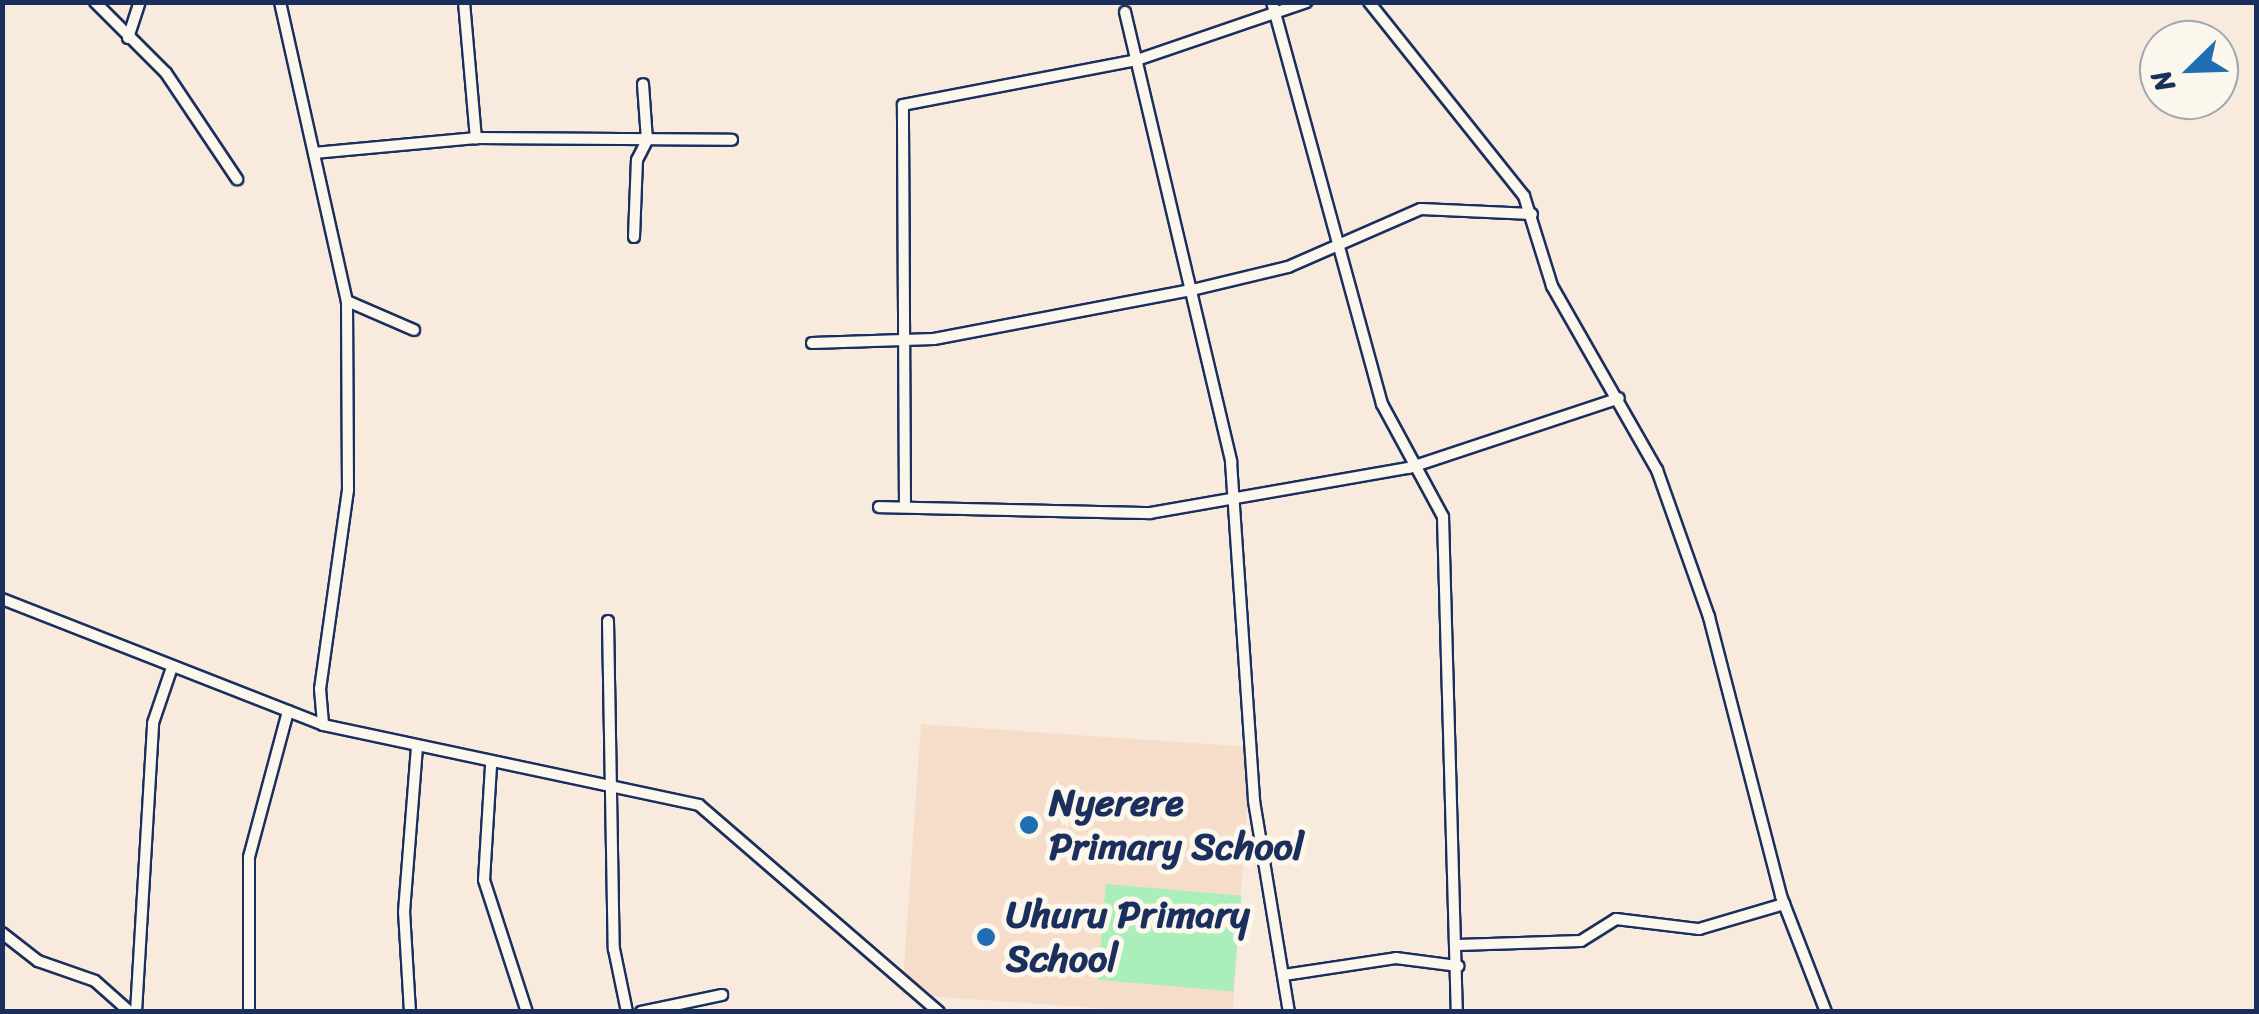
<!DOCTYPE html>
<html>
<head>
<meta charset="utf-8">
<style>
	body { margin:0 }
	#map { position:relative; width:2259px; height:1014px; overflow:hidden; background:#f8ebdd; font-family:Sriracha,sans-serif }
	div>[style] { position:absolute }
	.built>* { inset:0; background:#f5ddca; transform-origin:0 0 }
	.green>* { inset:0; background:#aaefba; transform-origin:0 0 }
	.roads { filter:drop-shadow(2px 0 #1b2f5e) drop-shadow(-2px 0 #1b2f5e) drop-shadow(0 2px #1b2f5e) drop-shadow(0 -2px #1b2f5e) }
	.street>* { height:10px; margin:-5px; padding:0 5px; transform-origin:5px; border-radius:5px; background:#fbf7ec }
	.dots>* { width:28px; height:28px; translate:-50% -50%; box-sizing:border-box; border:5px solid #fbf7ec; border-radius:50% }
	span { translate:-50% -50%; white-space:nowrap; text-align:center; line-height:1.15; -webkit-text-stroke:10px #fbf7ec; paint-order:stroke }
	.poi-label { font-size:38px; color:#1b2f5e; font-weight:700 }
	.left { translate:0 -50%; text-align:left }
	.frame { position:absolute; inset:0; border:5px solid #1b2f5e; pointer-events:none }
	.north { position:absolute; left:2139px; top:20px; width:100px; height:100px; box-sizing:border-box; background:#fbf7ec; border:2px solid #a1a7b3; border-radius:50%; rotate:247deg; font-size:28px; font-weight:700; line-height:40px; text-align:center; color:#1b2f5e }
	.north::after { content:''; display:block; margin:auto; width:35px; height:45px; background:#1f6fb2; clip-path:polygon(50% 0,100% 100%,50% 72%,0 100%) }
</style>
</head>
<body>
<div id="map">
	<div class="built">
		<div style="left:921px;top:724px;width:331px;height:271px;rotate:4deg"></div>
	</div>
	<div class="green">
		<div style="left:1106px;top:884px;width:136px;height:96px;rotate:5deg"></div>
	</div>
	<div class="roads">
		<div class="street">
			<div style="left:95px;top:2px;width:100px;rotate:45deg"></div>
			<div style="left:166px;top:73px;width:128px;rotate:56.2deg"></div>
			<div style="left:280px;top:2px;width:306px;rotate:77.4deg"></div>
			<div style="left:347px;top:301px;width:189px;rotate:89.7deg"></div>
			<div style="left:348px;top:490px;width:201px;rotate:98deg"></div>
			<div style="left:320px;top:689px;width:36px;rotate:85deg"></div>
			<div style="left:464px;top:2px;width:137px;rotate:85deg"></div>
			<div style="left:1272px;top:2px;width:417px;rotate:74.7deg"></div>
			<div style="left:1382px;top:404px;width:128px;rotate:61.6deg"></div>
			<div style="left:1443px;top:517px;width:495px;rotate:88.4deg"></div>
			<div style="left:1369px;top:2px;width:248px;rotate:51.4deg"></div>
			<div style="left:1524px;top:196px;width:94px;rotate:72.7deg"></div>
			<div style="left:1552px;top:286px;width:212px;rotate:60.3deg"></div>
			<div style="left:1657px;top:470px;width:156px;rotate:70.5deg"></div>
			<div style="left:1709px;top:617px;width:288px;rotate:75.5deg"></div>
			<div style="left:1781px;top:896px;width:124px;rotate:68.8deg"></div>
			<div style="left:1125px;top:12px;width:462px;rotate:76.7deg"></div>
			<div style="left:1231px;top:462px;width:340px;rotate:86.1deg"></div>
			<div style="left:1254px;top:801px;width:214px;rotate:80.6deg"></div>
			<div style="left:128px;top:38px;width:38px;rotate:-72deg"></div>
			<div style="left:314px;top:153px;width:163px;rotate:-5.3deg"></div>
			<div style="left:476px;top:138px;width:256px;rotate:0.4deg"></div>
			<div style="left:634px;top:237px;width:77px;rotate:-87.8deg"></div>
			<div style="left:637px;top:160px;width:22px;rotate:-63deg"></div>
			<div style="left:647px;top:140px;width:56px;rotate:-94.1deg"></div>
			<div style="left:347px;top:301px;width:73px;rotate:23.4deg"></div>
			<div style="left:812px;top:343px;width:122px;rotate:-1.9deg"></div>
			<div style="left:934px;top:339px;width:263px;rotate:-10.8deg"></div>
			<div style="left:1192px;top:290px;width:99px;rotate:-13.5deg"></div>
			<div style="left:1288px;top:267px;width:145px;rotate:-23.6deg"></div>
			<div style="left:1421px;top:209px;width:111px;rotate:2.6deg"></div>
			<div style="left:905px;top:506px;width:401px;rotate:-90.3deg"></div>
			<div style="left:903px;top:105px;width:238px;rotate:-10.9deg"></div>
			<div style="left:1137px;top:60px;width:179px;rotate:-18.9deg"></div>
			<div style="left:879px;top:507px;width:271px;rotate:1.3deg"></div>
			<div style="left:1150px;top:513px;width:263px;rotate:-9.9deg"></div>
			<div style="left:1409px;top:468px;width:221px;rotate:-18.4deg"></div>
			<div style="left:2px;top:599px;width:345px;rotate:21.4deg"></div>
			<div style="left:323px;top:725px;width:384px;rotate:12deg"></div>
			<div style="left:699px;top:805px;width:317px;rotate:40.8deg"></div>
			<div style="left:608px;top:621px;width:328px;rotate:89deg"></div>
			<div style="left:614px;top:949px;width:64px;rotate:78.3deg"></div>
			<div style="left:491px;top:766px;width:114px;rotate:93.5deg"></div>
			<div style="left:484px;top:880px;width:139px;rotate:72deg"></div>
			<div style="left:2px;top:933px;width:46px;rotate:37.9deg"></div>
			<div style="left:38px;top:961px;width:60px;rotate:19.3deg"></div>
			<div style="left:95px;top:981px;width:47px;rotate:41.5deg"></div>
			<div style="left:1458px;top:945px;width:123px;rotate:-1.9deg"></div>
			<div style="left:1581px;top:941px;width:41px;rotate:-32.2deg"></div>
			<div style="left:1616px;top:919px;width:84px;rotate:6.9deg"></div>
			<div style="left:1699px;top:929px;width:89px;rotate:-16.4deg"></div>
			<div style="left:1284px;top:975px;width:113px;rotate:-8.6deg"></div>
			<div style="left:1396px;top:958px;width:63px;rotate:7.4deg"></div>
			<div style="left:136px;top:1012px;width:289px;rotate:-86.6deg"></div>
			<div style="left:153px;top:723px;width:56px;rotate:-71.2deg"></div>
			<div style="left:249px;top:1012px;width:155px;rotate:-90deg"></div>
			<div style="left:249px;top:857px;width:151px;rotate:-75deg"></div>
			<div style="left:410px;top:1012px;width:100px;rotate:-93.4deg"></div>
			<div style="left:404px;top:912px;width:165px;rotate:-85.5deg"></div>
			<div style="left:641px;top:1012px;width:83px;rotate:-11.9deg"></div>
		</div>
	</div>
	<div class="dots">
		<div style="left:1029px;top:825px;background:#1f6fb2"></div>
		<div style="left:986px;top:937px;background:#1f6fb2"></div>
	</div>
	<div class="poi-label">
		<span class="left" style="left:1049px;top:825px">Nyerere<br>Primary School</span>
		<span class="left" style="left:1006px;top:937px">Uhuru Primary<br>School</span>
	</div>
	<div class="frame"></div>
	<div class="north">N</div>
</div>
</body>
</html>
